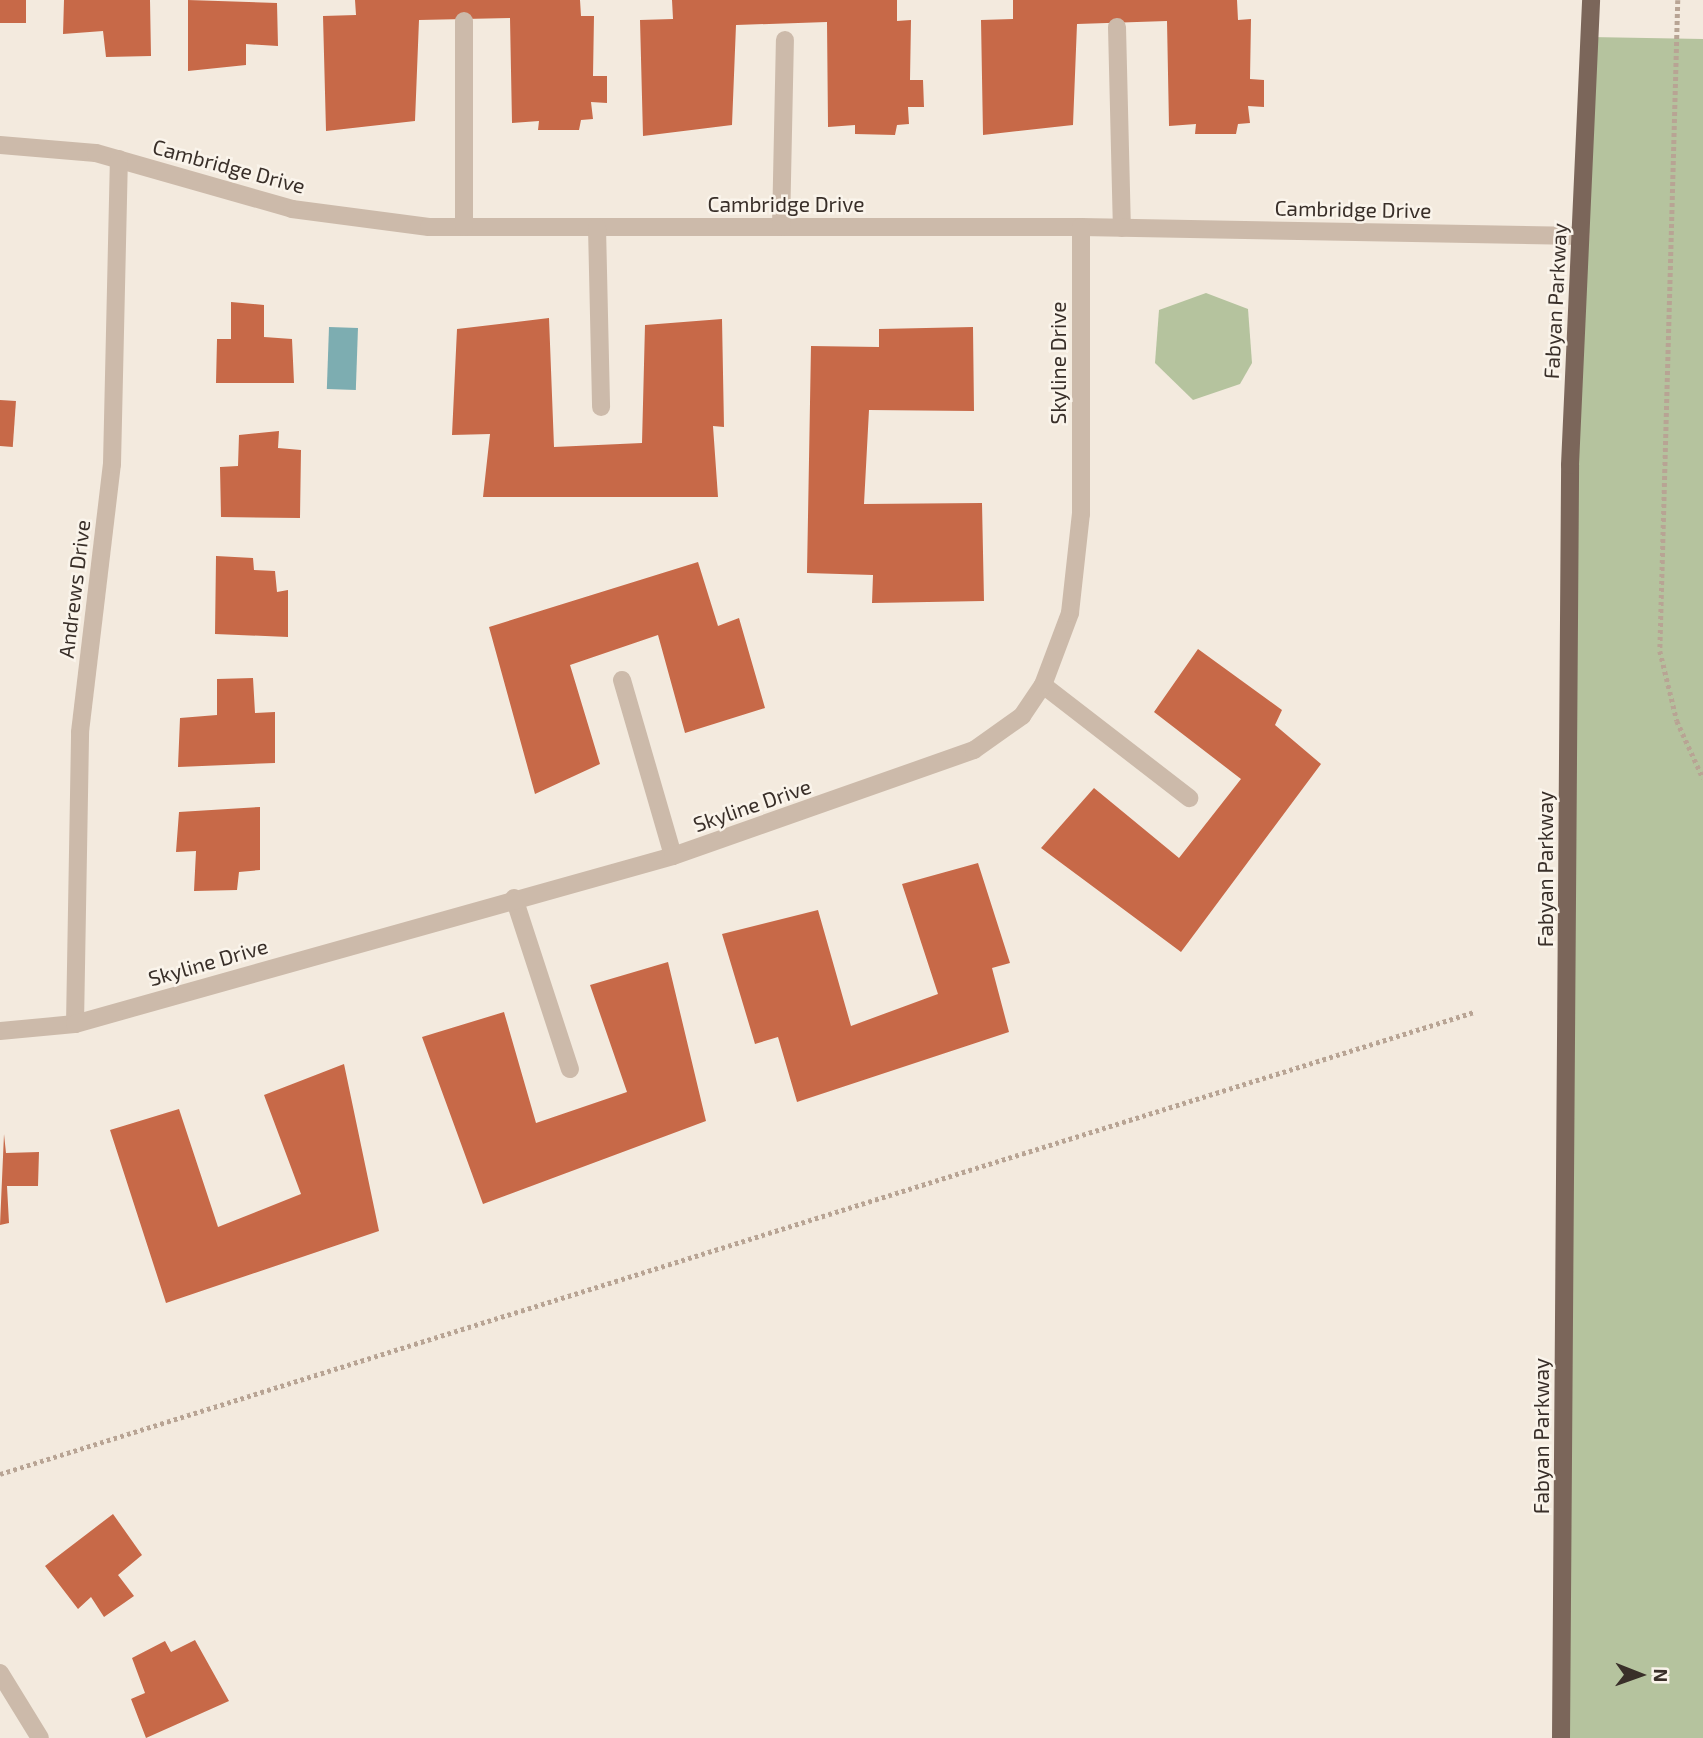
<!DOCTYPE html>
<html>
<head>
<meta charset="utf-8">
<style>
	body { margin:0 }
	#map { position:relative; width:1703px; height:1738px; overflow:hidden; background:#f3eade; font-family:"Exo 2",sans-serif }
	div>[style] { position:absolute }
	.green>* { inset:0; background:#b5c39e }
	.water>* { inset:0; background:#7dadb1; transform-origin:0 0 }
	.building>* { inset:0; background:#c76948; transform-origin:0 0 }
	.path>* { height:4.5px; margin-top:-2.25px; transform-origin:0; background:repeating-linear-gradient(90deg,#b8a494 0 3.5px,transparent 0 7px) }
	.minor>* { height:18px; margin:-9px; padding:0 9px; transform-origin:9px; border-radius:9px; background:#ccbaaa }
	.major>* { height:18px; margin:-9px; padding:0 9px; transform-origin:9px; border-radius:9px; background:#7b665a }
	span { translate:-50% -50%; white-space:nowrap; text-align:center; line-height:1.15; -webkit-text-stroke:5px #faf4eb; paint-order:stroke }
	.street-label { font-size:21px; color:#392f29 }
	.north { position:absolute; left:1605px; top:1640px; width:70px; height:70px; -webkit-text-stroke:5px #faf4eb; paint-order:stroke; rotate:91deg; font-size:19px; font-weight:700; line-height:28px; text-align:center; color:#392f29 }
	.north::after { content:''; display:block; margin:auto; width:24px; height:32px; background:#392f29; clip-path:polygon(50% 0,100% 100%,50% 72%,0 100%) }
</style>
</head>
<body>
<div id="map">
	<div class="green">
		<div style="clip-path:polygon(1590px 37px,1703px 39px,1703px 1738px,1562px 1738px,1581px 236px)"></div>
		<div style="clip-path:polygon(1206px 293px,1248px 309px,1252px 363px,1240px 384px,1193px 400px,1155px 363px,1159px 310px)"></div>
	</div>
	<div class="water">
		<div style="left:329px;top:327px;width:29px;height:62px;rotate:2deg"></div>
	</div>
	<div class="building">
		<div style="left:0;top:0;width:26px;height:23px"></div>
		<div style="clip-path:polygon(64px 0,150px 0,151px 56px,106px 57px,103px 31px,63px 34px)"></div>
		<div style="clip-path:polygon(188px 0,277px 3px,278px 46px,246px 44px,246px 65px,188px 71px)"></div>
		<div style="clip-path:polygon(355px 0,580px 0,581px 16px,594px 16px,593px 76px,607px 76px,607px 103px,591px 102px,593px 119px,581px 120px,579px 130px,538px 130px,539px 121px,512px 123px,510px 18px,419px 20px,415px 121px,326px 131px,323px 16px,356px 15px)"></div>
		<div style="clip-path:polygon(672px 0,897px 0,897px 21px,911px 20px,910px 80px,923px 80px,924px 107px,908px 107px,909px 124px,897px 125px,895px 135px,855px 134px,855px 125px,828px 127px,827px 22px,736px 25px,732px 125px,643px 136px,640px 20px,673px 19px)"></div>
		<div style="clip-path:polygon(1013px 0,1237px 0,1238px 20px,1251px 19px,1250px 79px,1264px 80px,1264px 107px,1248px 106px,1250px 123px,1238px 124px,1236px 134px,1195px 134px,1196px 124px,1169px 126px,1167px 21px,1077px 24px,1073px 125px,983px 135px,981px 20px,1013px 19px)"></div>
		<div style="clip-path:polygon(231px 302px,264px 305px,264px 337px,292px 339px,294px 383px,216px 383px,217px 339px,231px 339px)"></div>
		<div style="clip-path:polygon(549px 318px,554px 447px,642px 443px,645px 325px,722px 319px,724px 427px,713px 426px,718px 497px,483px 497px,490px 434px,452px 435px,457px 329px)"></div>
		<div style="clip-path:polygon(973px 327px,974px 411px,869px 410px,864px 504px,982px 503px,984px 601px,872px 603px,873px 575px,807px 573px,811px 346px,879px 347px,879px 329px)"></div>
		<div style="left:0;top:400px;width:16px;height:46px;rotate:4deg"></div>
		<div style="clip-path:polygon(279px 431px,278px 448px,301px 450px,300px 518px,221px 517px,220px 467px,238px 466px,239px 435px)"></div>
		<div style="clip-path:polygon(216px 556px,253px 558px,254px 570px,275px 571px,277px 592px,288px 590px,288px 637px,215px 634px)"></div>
		<div style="clip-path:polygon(698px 562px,718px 626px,739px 618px,765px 708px,685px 733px,658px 635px,570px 665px,600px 764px,535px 794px,489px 627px)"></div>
		<div style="clip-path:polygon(1198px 649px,1282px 710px,1275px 725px,1321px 764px,1181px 952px,1041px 848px,1094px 788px,1179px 858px,1241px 779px,1154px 712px)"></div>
		<div style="clip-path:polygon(253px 678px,255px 713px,275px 712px,275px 763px,178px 767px,180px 718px,217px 715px,217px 679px)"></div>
		<div style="clip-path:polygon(260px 807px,260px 870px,239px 872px,237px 890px,194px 891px,196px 851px,176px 852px,179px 812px)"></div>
		<div style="clip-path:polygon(978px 863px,1010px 963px,992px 968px,1009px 1032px,797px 1102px,778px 1037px,755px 1044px,722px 934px,818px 910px,851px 1026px,938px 994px,902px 884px)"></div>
		<div style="clip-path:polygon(668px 962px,706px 1121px,483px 1204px,422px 1037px,504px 1012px,536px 1123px,627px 1092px,590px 985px)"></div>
		<div style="clip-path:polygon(344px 1064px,379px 1231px,166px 1303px,110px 1130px,179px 1109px,218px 1227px,301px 1194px,264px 1095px)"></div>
		<div style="clip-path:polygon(4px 1134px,6px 1153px,39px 1152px,38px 1186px,7px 1186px,9px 1223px,0 1225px)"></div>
		<div style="clip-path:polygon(113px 1514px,142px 1555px,118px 1575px,134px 1596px,104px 1617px,91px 1597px,78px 1609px,45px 1566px)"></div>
		<div style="clip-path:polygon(195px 1640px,229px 1701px,146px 1738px,131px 1699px,145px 1693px,132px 1658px,165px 1641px,171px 1652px)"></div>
	</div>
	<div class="path">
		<div style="left:1678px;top:0;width:651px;rotate:91.58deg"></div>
		<div style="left:1660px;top:651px;width:72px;rotate:76.3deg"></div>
		<div style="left:1677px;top:721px;width:63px;rotate:65.5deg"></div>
		<div style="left:0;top:1474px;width:1545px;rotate:-17.4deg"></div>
	</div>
	<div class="minor">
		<div style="left:1117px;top:27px;width:201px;rotate:88.6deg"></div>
		<div style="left:0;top:145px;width:96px;rotate:4.8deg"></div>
		<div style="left:96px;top:153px;width:204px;rotate:15.9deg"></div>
		<div style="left:292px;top:209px;width:138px;rotate:7.5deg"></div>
		<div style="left:429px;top:227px;width:652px"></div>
		<div style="left:1081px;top:227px;width:500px;rotate:1.03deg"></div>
		<div style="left:464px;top:227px;width:206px;rotate:-90deg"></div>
		<div style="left:597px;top:227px;width:180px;rotate:88.7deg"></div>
		<div style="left:781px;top:227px;width:187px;rotate:-88.8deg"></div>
		<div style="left:622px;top:680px;width:183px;rotate:73.8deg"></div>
		<div style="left:1043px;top:685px;width:185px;rotate:37.7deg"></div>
		<div style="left:514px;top:898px;width:180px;rotate:71.9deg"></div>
		<div style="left:75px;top:1024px;width:292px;rotate:-89deg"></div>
		<div style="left:80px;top:732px;width:270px;rotate:-83.2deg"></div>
		<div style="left:112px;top:464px;width:305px;rotate:-88.7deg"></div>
		<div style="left:0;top:1031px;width:75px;rotate:-5.3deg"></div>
		<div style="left:75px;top:1024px;width:621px;rotate:-15.69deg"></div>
		<div style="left:673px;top:856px;width:319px;rotate:-19.4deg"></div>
		<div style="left:974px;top:750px;width:59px;rotate:-35.3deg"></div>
		<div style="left:1022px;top:716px;width:37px;rotate:-56deg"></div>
		<div style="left:1043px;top:685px;width:77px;rotate:-69.4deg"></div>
		<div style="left:1070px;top:613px;width:100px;rotate:-83.7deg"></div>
		<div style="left:1081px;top:514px;width:287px;rotate:-90deg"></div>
		<div style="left:0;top:1673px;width:76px;rotate:58.4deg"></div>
	</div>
	<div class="major">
		<div style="left:1561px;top:1738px;width:1273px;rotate:-89.59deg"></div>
		<div style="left:1570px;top:465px;width:465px;rotate:-87.4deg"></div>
	</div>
	<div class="street-label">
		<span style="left:229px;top:166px;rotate:15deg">Cambridge Drive</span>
		<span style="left:786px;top:204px">Cambridge Drive</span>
		<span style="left:1353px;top:209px;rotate:1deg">Cambridge Drive</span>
		<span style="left:1555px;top:301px;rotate:-87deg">Fabyan Parkway</span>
		<span style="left:1058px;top:363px;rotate:-90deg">Skyline Drive</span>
		<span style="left:74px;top:589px;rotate:-83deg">Andrews Drive</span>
		<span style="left:752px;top:805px;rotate:-19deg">Skyline Drive</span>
		<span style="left:1545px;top:869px;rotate:-90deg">Fabyan Parkway</span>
		<span style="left:208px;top:962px;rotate:-16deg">Skyline Drive</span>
		<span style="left:1541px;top:1436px;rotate:-90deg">Fabyan Parkway</span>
	</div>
	<div class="north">N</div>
</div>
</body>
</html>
